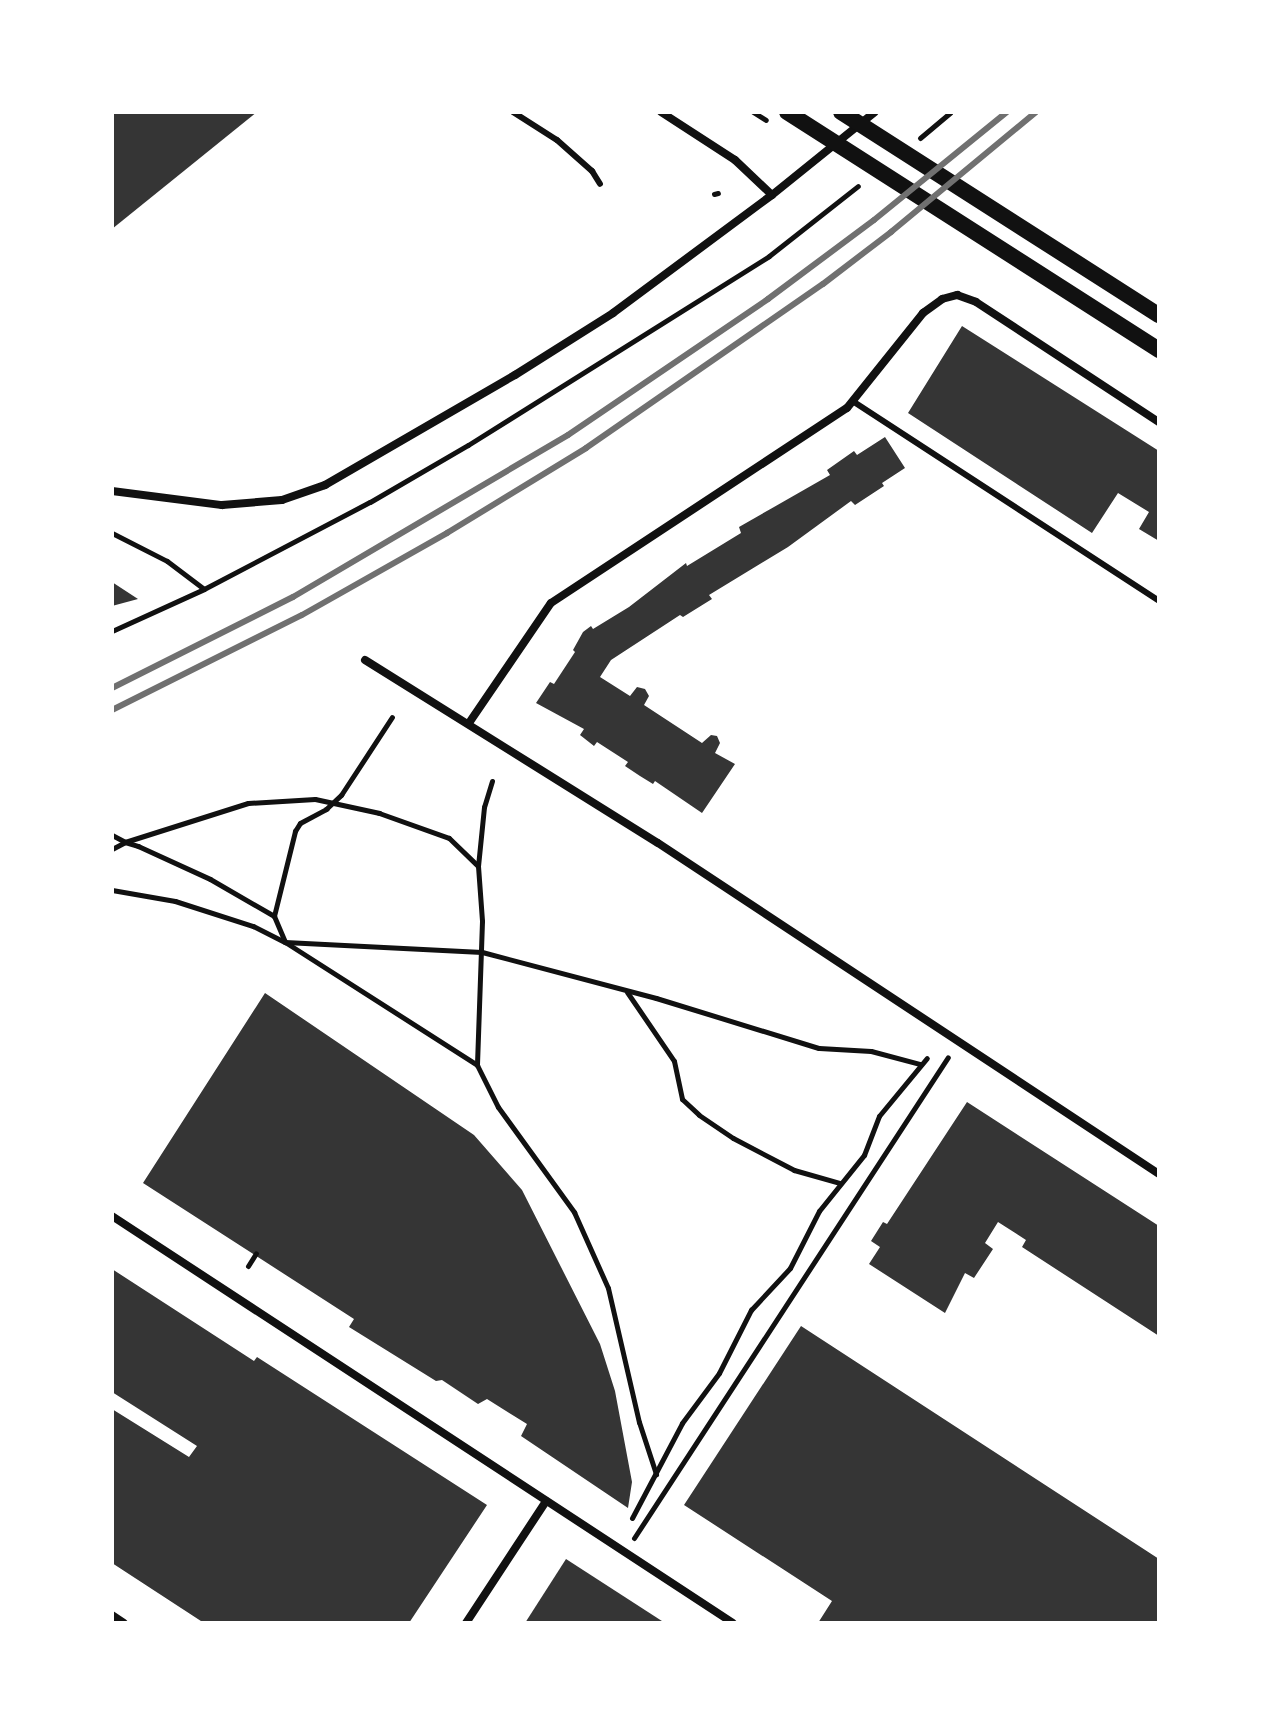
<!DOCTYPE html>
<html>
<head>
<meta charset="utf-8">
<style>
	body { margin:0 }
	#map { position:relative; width:1271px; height:1735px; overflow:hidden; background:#fff; font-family:Ubuntu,sans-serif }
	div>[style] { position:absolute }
	.building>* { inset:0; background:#353535 }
	.path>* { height:5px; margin:-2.5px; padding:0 2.5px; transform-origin:2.5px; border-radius:2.5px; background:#111 }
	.service>* { height:6px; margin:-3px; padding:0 3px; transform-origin:3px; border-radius:3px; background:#111 }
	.minor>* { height:8px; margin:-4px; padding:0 4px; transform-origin:4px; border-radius:4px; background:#111 }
	.secondary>* { height:16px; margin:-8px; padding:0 8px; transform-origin:8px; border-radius:8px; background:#111 }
	.rail>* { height:6px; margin:-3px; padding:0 3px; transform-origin:3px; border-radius:3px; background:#707070 }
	span { translate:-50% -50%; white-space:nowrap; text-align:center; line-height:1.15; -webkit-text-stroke:7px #fff; paint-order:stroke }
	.frame { position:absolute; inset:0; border:114px solid #fff; pointer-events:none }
</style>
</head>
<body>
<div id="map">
	<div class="building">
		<div style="clip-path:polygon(112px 112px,257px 112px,112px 229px)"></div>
		<div style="clip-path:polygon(962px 326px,1159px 451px,1159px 541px,1139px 529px,1149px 512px,1118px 493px,1092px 533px,908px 413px)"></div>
		<div style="clip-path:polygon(885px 437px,905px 468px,882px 483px,884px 486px,855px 505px,851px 501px,788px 547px,709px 595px,712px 599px,683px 617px,680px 615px,611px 660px,600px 677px,630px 696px,637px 687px,645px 689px,649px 696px,644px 705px,702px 743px,711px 735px,717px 736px,720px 743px,715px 753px,735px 764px,702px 813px,655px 781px,653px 784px,640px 776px,625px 766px,628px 762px,597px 742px,594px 746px,580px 735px,584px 729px,536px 703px,550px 682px,554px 684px,575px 652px,573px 650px,583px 632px,591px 626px,593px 629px,629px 607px,686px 563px,687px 566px,741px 533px,739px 527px,830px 475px,827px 470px,854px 451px,857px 455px)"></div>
		<div style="clip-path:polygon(112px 582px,138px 599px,112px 606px)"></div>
		<div style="clip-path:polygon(265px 993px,474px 1135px,522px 1190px,600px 1344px,615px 1391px,632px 1482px,628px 1508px,521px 1436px,527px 1424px,487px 1399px,478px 1404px,442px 1380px,436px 1381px,349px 1327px,354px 1319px,143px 1183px)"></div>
		<div style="clip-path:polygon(967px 1102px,1159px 1226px,1159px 1336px,1022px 1247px,1026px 1240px,998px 1222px,985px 1243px,993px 1249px,974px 1278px,965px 1273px,945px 1313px,869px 1264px,880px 1247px,871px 1241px,883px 1222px,887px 1224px)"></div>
		<div style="clip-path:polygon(112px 1269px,254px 1361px,257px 1357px,487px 1505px,409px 1623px,204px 1623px,112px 1563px,112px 1409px,189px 1457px,197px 1446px,112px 1392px)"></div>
		<div style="clip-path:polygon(801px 1326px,1159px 1559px,1159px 1623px,818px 1623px,832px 1601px,684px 1505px)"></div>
		<div style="clip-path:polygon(566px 1559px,665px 1623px,525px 1623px)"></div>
	</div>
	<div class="path">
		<div style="left:753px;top:112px;width:15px;rotate:32deg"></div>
		<div style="left:920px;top:138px;width:40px;rotate:-40deg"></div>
		<div style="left:714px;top:194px;width:4px;rotate:-14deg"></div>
		<div style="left:112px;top:533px;width:62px;rotate:27deg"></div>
		<div style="left:167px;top:561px;width:46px;rotate:37.1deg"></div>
		<div style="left:112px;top:631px;width:101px;rotate:-24.5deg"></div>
		<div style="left:204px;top:589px;width:187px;rotate:-27.7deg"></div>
		<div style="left:370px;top:502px;width:113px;rotate:-30.2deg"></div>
		<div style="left:468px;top:445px;width:355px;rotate:-32.1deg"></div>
		<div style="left:769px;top:256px;width:113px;rotate:-38.2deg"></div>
		<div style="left:492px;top:781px;width:27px;rotate:107deg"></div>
		<div style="left:484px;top:807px;width:59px;rotate:95.8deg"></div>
		<div style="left:478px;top:866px;width:55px;rotate:85.8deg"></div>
		<div style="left:482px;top:921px;width:144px;rotate:92deg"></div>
		<div style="left:477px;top:1065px;width:47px;rotate:63.4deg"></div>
		<div style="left:498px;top:1107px;width:130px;rotate:54.1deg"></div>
		<div style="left:574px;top:1212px;width:83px;rotate:65.9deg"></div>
		<div style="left:608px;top:1288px;width:138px;rotate:77deg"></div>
		<div style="left:639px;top:1422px;width:55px;rotate:71.9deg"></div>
		<div style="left:112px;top:835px;width:15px;rotate:28deg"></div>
		<div style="left:125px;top:842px;width:129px;rotate:-17.6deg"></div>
		<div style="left:248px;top:803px;width:67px;rotate:-3.4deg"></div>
		<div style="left:315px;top:799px;width:66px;rotate:12.3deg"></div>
		<div style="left:379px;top:813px;width:74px;rotate:19.7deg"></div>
		<div style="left:449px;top:838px;width:39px;rotate:44deg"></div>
		<div style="left:112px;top:849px;width:15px;rotate:-28deg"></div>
		<div style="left:125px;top:842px;width:14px;rotate:17deg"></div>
		<div style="left:138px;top:846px;width:79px;rotate:24.6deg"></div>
		<div style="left:210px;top:879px;width:74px;rotate:30deg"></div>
		<div style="left:274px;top:916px;width:28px;rotate:67deg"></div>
		<div style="left:285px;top:942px;width:197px;rotate:2.9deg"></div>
		<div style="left:482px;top:952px;width:180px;rotate:14.8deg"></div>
		<div style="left:656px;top:998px;width:170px;rotate:17.1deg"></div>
		<div style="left:819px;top:1048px;width:52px;rotate:3.3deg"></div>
		<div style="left:871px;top:1051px;width:51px;rotate:14.9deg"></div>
		<div style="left:112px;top:890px;width:64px;rotate:9.9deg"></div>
		<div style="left:175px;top:901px;width:82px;rotate:17.8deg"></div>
		<div style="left:253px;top:926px;width:36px;rotate:27deg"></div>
		<div style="left:285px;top:942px;width:228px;rotate:32.6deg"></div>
		<div style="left:274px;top:916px;width:88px;rotate:-76.1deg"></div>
		<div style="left:295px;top:831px;width:9px;rotate:-58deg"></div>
		<div style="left:300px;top:823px;width:30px;rotate:-28deg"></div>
		<div style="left:326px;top:809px;width:21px;rotate:-43deg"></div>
		<div style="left:341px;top:795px;width:93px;rotate:-56.8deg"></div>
		<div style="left:627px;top:992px;width:83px;rotate:55.7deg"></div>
		<div style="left:674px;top:1061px;width:39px;rotate:78deg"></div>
		<div style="left:682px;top:1099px;width:23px;rotate:43deg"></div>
		<div style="left:699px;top:1115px;width:41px;rotate:34.1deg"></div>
		<div style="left:733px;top:1138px;width:69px;rotate:27.7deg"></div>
		<div style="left:794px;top:1170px;width:48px;rotate:15.8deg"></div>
		<div style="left:248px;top:1266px;width:15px;rotate:-58deg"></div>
		<div style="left:632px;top:1518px;width:107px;rotate:-62.2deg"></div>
		<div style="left:682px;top:1423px;width:62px;rotate:-53.5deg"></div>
		<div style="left:719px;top:1373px;width:71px;rotate:-63.1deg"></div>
		<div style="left:751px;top:1310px;width:57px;rotate:-47.1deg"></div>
		<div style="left:790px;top:1268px;width:64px;rotate:-63deg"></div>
		<div style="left:819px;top:1211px;width:72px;rotate:-51.2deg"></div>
		<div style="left:864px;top:1155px;width:42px;rotate:-69deg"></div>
		<div style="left:879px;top:1116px;width:75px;rotate:-50.4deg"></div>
		<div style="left:634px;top:1538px;width:574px;rotate:-56.86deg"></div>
	</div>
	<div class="service">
		<div style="left:513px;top:112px;width:52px;rotate:32.5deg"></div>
		<div style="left:557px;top:140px;width:47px;rotate:41.5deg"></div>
		<div style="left:592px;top:171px;width:15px;rotate:58deg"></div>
		<div style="left:854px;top:402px;width:364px;rotate:33.1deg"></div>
	</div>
	<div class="minor">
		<div style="left:661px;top:112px;width:88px;rotate:33deg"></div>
		<div style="left:735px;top:160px;width:51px;rotate:43.4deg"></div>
		<div style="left:112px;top:491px;width:111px;rotate:7.3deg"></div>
		<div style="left:222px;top:505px;width:60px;rotate:-4.8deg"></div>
		<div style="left:282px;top:500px;width:46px;rotate:-19.2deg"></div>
		<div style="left:325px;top:485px;width:220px;rotate:-30.1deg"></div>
		<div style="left:515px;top:375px;width:116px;rotate:-32.3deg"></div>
		<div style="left:613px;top:313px;width:198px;rotate:-36.6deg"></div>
		<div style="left:772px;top:195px;width:132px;rotate:-38.9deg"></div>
		<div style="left:365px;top:660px;width:345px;rotate:32deg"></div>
		<div style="left:658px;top:843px;width:600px;rotate:33.45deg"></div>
		<div style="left:469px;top:723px;width:145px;rotate:-55.7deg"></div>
		<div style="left:551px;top:603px;width:354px;rotate:-33.4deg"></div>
		<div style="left:847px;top:408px;width:122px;rotate:-51.3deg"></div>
		<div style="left:923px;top:313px;width:24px;rotate:-36deg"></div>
		<div style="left:942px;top:299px;width:16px;rotate:-15deg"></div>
		<div style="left:957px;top:295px;width:20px;rotate:20deg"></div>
		<div style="left:976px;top:302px;width:219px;rotate:33.3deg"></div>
		<div style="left:112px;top:1216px;width:742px;rotate:33.24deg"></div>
		<div style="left:112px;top:1615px;width:14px;rotate:34deg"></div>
		<div style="left:466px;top:1623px;width:146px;rotate:-56.7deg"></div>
	</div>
	<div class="secondary">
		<div style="left:787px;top:112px;width:442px;rotate:32.6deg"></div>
		<div style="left:841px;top:112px;width:377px;rotate:32.6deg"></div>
	</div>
	<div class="rail">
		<div style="left:112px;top:688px;width:203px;rotate:-26.7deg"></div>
		<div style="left:293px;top:597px;width:319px;rotate:-30.5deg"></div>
		<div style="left:568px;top:435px;width:242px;rotate:-34.2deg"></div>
		<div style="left:768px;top:299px;width:132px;rotate:-36.7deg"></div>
		<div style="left:874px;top:220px;width:171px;rotate:-39.1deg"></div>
		<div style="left:112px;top:710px;width:212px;rotate:-26.6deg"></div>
		<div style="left:302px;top:615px;width:167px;rotate:-29.5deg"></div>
		<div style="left:447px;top:533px;width:163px;rotate:-31.4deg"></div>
		<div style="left:586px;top:448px;width:288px;rotate:-34.7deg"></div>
		<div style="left:823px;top:284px;width:86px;rotate:-37.4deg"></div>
		<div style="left:891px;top:232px;width:188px;rotate:-39.6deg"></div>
	</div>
	<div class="frame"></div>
</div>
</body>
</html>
